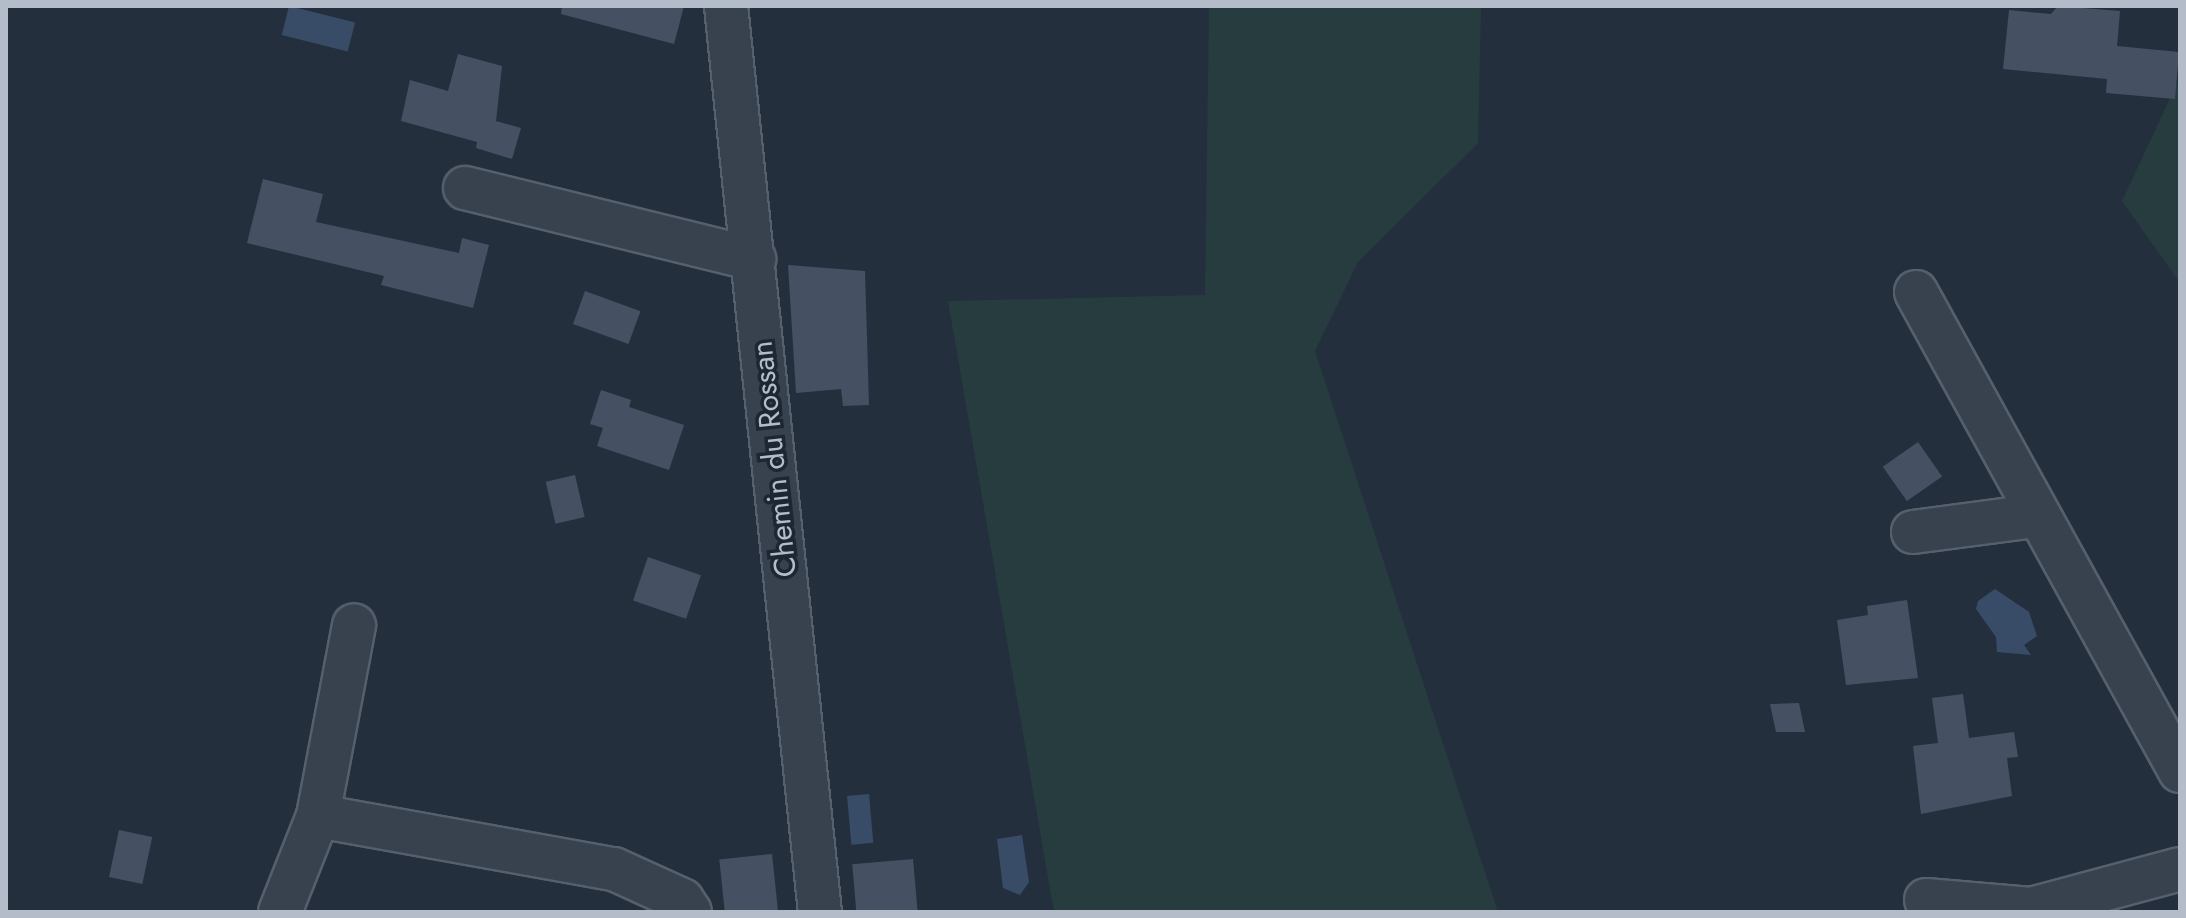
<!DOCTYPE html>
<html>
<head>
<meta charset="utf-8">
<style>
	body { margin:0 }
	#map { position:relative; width:2186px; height:918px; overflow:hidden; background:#242f3e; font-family:Jost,sans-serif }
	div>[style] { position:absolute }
	.green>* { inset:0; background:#263c3f }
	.water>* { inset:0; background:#394c67; transform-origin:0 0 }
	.building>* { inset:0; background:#455162; transform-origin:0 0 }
	.roads { filter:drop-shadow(2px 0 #565f6c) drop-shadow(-2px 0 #565f6c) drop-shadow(0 2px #565f6c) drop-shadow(0 -2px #565f6c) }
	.minor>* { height:42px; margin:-21px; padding:0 21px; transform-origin:21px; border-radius:21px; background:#38414e }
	span { translate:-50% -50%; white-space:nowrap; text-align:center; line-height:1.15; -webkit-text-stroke:7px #1d2633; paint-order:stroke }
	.street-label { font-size:30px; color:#b4bcc9 }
	.frame { position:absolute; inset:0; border:8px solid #b4bcc9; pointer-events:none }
</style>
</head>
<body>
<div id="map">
	<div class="green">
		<div style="clip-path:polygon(1209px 6px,1481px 6px,1478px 143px,1358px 262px,1315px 351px,1498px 912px,1054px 912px,948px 301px,1205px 295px)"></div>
		<div style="clip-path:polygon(2180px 77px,2180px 283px,2122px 201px)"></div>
	</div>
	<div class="water">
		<div style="left:289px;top:6px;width:68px;height:30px;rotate:14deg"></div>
		<div style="clip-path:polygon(1995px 589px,2029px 612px,2037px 636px,2024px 645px,2031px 655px,1997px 652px,1996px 637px,1976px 609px,1978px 601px)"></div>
		<div style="left:869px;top:794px;width:49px;height:22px;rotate:85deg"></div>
		<div style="clip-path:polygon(1022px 835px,1029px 882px,1020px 895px,1003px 888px,997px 839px)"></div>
	</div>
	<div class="building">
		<div style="clip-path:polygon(562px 6px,684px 6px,674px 44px,561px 14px)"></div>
		<div style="clip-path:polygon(2058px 6px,2120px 11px,2117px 46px,2179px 52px,2175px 99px,2106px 93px,2107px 79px,2003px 69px,2009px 10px,2051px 14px)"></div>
		<div style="clip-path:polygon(458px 54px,502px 66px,496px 121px,521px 128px,512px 159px,476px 148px,477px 142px,401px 121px,410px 80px,448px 91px)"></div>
		<div style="clip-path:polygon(263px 179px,323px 194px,316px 222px,459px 253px,462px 238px,489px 245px,473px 308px,381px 285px,384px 276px,247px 243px)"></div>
		<div style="clip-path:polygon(788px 265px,865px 271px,869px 405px,843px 406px,841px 389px,796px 393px)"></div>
		<div style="left:585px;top:291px;width:59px;height:35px;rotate:20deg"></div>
		<div style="clip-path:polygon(601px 390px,631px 400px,629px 407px,684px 425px,669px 470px,597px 446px,603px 428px,590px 424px)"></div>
		<div style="left:1918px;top:442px;width:42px;height:43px;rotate:55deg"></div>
		<div style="left:575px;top:475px;width:43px;height:30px;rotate:77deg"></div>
		<div style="left:648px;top:557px;width:56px;height:46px;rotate:19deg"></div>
		<div style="clip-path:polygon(1907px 600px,1918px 678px,1846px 685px,1837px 620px,1868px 615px,1867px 606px)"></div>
		<div style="clip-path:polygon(1963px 694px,1969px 738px,2014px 732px,2018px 757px,2007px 758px,2012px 796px,1921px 814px,1913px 746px,1938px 743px,1932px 698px)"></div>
		<div style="clip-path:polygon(1799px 703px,1805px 732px,1776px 732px,1770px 704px)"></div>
		<div style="left:119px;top:830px;width:34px;height:48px;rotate:12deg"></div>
		<div style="left:772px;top:854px;width:58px;height:53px;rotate:84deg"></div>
		<div style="left:913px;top:859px;width:53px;height:61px;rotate:85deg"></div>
	</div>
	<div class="roads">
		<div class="minor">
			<div style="left:726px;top:6px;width:911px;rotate:84.08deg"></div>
			<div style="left:465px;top:188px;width:298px;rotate:13.8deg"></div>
			<div style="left:1916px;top:292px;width:547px;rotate:61.14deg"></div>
			<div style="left:1913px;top:532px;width:123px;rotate:-7.5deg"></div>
			<div style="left:318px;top:816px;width:301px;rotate:10.2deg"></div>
			<div style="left:614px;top:869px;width:75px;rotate:24.5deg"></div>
			<div style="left:682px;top:900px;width:14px;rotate:56deg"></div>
			<div style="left:1926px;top:900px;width:105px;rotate:4.9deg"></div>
			<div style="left:2031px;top:909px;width:154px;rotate:-15deg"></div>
			<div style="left:280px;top:912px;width:103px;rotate:-68.4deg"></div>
			<div style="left:318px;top:816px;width:194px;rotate:-79.3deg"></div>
		</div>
	</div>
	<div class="street-label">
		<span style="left:774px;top:459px;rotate:-96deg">Chemin du Rossan</span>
	</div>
	<div class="frame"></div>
</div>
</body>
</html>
